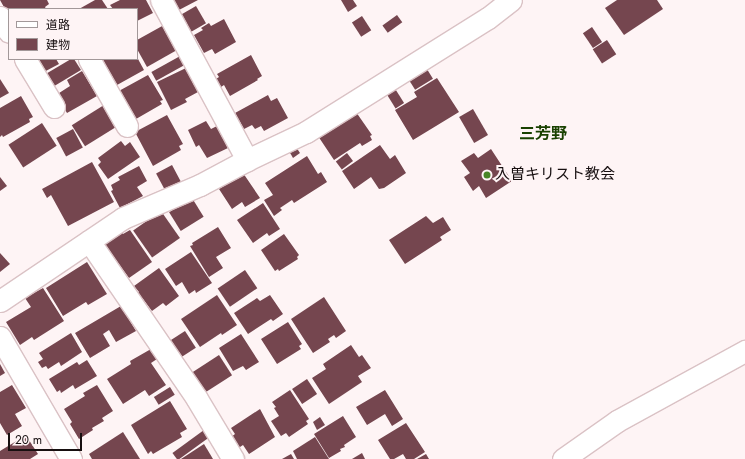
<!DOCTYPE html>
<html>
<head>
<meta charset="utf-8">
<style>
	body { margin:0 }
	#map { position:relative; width:745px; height:459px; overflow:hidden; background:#fef4f5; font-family:Jost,"Noto Sans JP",sans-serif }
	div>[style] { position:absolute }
	.building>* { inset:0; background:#75464f; transform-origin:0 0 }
	.roads { filter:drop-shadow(1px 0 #dac2c5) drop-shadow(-1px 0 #dac2c5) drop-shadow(0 1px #dac2c5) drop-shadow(0 -1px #dac2c5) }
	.street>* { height:21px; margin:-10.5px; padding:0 10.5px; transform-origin:10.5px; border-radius:10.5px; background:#fff }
	.dots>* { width:11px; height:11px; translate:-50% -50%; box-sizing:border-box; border:2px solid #fef4f5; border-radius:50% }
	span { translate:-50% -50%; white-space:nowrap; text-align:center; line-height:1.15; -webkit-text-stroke:4px #fef4f5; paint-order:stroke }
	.poi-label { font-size:15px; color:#170f10 }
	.left { translate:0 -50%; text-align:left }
	.neighbourhood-label { font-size:16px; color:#194100; font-weight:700 }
	.legend { position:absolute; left:8px; top:8px; width:130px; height:52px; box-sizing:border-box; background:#fef4f5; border:1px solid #a29899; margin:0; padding:5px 7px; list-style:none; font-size:12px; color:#170f10 }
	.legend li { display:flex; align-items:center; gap:8px; height:20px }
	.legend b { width:20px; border:1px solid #a29899 }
	.scale { position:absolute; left:8px; top:433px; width:74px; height:18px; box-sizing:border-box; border:2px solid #170f10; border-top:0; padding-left:5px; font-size:12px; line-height:14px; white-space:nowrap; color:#170f10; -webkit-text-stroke:3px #fef4f5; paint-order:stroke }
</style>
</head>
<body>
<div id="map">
	<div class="building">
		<div style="clip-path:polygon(0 0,47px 0,49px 4px,45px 7px,46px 9px,9px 9px,9px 16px)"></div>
		<div style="clip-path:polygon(95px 0,102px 0,108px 9px,79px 9px)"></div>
		<div style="clip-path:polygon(120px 0,146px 0,153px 13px,137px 21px,137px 9px,113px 9px,110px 5px)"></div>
		<div style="clip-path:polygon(173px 0,198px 0,179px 10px)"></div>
		<div style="clip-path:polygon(341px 0,353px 0,357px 6px,348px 12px)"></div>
		<div style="clip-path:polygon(617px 0,657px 0,663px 9px,624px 35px,605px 8px)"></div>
		<div style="left:196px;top:6px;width:20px;height:17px;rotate:60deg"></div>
		<div style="left:397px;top:15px;width:9px;height:18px;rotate:54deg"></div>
		<div style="left:362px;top:16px;width:17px;height:12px;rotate:57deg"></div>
		<div style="clip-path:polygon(224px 19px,236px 42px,215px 54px,212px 49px,204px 53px,194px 35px,203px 30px,201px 28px,209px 23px,211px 26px)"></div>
		<div style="clip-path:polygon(164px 25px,177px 50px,147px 67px,137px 49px,137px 40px)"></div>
		<div style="left:592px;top:27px;width:18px;height:11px;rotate:56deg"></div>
		<div style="left:607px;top:40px;width:17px;height:17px;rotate:57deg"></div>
		<div style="left:182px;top:55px;width:10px;height:35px;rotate:61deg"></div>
		<div style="clip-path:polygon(251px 55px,262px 76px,257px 79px,258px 80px,230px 96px,224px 85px,221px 87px,216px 79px,219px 77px,217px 74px)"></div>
		<div style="clip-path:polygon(34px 59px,56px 59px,59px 64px,42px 73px)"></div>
		<div style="clip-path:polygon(71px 59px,74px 59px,81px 70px,51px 88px,44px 75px)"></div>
		<div style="clip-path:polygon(102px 59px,138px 59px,144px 70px,117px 85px)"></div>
		<div style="left:425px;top:66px;width:15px;height:21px;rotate:58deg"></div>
		<div style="clip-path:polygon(186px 68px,198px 92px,185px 99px,187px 102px,171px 110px,157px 82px)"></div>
		<div style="clip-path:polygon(82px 71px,97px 96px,67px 113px,56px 95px,70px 86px,67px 80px)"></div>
		<div style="clip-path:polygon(148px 75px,163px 100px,160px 101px,162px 104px,136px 119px,134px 116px,132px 117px,117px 92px)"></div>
		<div style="clip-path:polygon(437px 78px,459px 112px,413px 140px,395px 110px,417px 97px,414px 92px)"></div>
		<div style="clip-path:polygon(0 79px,9px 93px,0 98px)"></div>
		<div style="left:394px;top:87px;width:19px;height:10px;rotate:58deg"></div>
		<div style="clip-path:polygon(268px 95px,271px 101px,277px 98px,288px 118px,264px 131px,261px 126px,255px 129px,252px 125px,244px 129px,235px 113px)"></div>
		<div style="clip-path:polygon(21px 96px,33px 117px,29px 119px,30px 122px,3px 137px,2px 135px,0 137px,0 108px)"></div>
		<div style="left:104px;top:105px;width:25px;height:38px;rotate:58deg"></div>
		<div style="left:473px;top:109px;width:30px;height:16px;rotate:60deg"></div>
		<div style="clip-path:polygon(356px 112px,372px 135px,370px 136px,372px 140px,362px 146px,360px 143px,334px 160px,318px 136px)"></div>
		<div style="clip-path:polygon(167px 115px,183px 144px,179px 146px,181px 150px,153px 166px,135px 132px)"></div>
		<div style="clip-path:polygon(206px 121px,211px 129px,217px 126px,228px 148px,207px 158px,199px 145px,196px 147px,188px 130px)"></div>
		<div style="left:42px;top:123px;width:27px;height:40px;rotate:57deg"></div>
		<div style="left:73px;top:129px;width:21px;height:19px;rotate:62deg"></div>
		<div style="clip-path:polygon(121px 141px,125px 146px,130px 142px,140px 157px,108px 179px,98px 165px,101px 162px,98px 158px)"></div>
		<div style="clip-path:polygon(380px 145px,390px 159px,395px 155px,406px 173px,384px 188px,379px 189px,371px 177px,354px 189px,342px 171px)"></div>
		<div style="clip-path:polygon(296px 147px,300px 153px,293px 158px,289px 151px)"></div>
		<div style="clip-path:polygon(491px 149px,512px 181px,486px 198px,479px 186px,473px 191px,464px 177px,470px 173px,461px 161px,474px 153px,478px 158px)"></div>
		<div style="left:347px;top:153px;width:10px;height:14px;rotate:53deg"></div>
		<div style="clip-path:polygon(307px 156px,318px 174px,321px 172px,327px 182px,294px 203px,292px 200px,280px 208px,282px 210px,274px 216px,264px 200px,273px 195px,265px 183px)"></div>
		<div style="clip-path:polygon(92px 162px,114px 202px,68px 226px,51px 195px,47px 198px,42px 189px)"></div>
		<div style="left:172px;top:165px;width:19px;height:18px;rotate:62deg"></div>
		<div style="clip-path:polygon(139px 166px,147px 181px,137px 187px,143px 196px,120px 208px,111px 191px,113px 190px,111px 185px,120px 180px,118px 177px)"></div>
		<div style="clip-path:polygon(243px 173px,260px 198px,245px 207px,242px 202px,232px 209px,219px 189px)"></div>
		<div style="clip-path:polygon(0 177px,7px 186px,0 191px)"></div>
		<div style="left:192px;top:198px;width:22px;height:27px;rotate:58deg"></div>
		<div style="clip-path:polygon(263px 203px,280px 229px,269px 236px,267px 233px,253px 243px,237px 220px)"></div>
		<div style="left:161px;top:211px;width:33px;height:34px;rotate:55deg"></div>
		<div style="clip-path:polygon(426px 216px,433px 223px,443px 217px,451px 230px,440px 237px,442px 240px,405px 264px,389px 240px)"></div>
		<div style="clip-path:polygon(218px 227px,231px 248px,216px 257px,223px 268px,209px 277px,190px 246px,193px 245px,192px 243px)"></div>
		<div style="clip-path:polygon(120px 229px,123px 234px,130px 230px,152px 262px,129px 278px,102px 241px)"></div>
		<div style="clip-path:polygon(284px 234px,299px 255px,297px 257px,298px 259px,279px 271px,278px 269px,275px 271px,261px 250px)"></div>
		<div style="clip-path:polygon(191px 252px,212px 283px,196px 293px,195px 290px,189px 294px,182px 282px,176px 286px,165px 269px)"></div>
		<div style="clip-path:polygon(0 253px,10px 264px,0 272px)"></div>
		<div style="clip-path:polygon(87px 262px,107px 294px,88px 305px,86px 302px,63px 316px,46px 288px)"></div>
		<div style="clip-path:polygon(159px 268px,179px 296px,166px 306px,163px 303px,152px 311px,143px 299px,141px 300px,136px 293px,139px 292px,134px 286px)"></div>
		<div style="left:245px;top:270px;width:22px;height:33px;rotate:56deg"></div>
		<div style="clip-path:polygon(43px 288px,64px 321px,34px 340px,32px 337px,20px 345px,6px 322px,31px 307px,25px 298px)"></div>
		<div style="clip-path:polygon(217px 295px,237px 325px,222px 335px,221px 333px,200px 347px,181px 319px)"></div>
		<div style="clip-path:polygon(270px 295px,283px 314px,273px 321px,271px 319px,248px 334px,234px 313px,257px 298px,260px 301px)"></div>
		<div style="clip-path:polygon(324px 297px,346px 331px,336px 338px,334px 335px,328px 339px,330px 342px,313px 353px,291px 319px)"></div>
		<div style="clip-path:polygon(121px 306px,136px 331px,116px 342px,109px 330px,103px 334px,110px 346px,90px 358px,75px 333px)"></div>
		<div style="clip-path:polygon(288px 322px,302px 344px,299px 346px,301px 349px,277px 364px,261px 339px)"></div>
		<div style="left:185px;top:331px;width:20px;height:19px;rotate:57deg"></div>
		<div style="clip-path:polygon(71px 333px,82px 352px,61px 366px,59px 362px,48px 369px,46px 366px,42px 368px,38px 362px,43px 359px,39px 353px)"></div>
		<div style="clip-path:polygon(241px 334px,259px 362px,246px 370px,243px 366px,233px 371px,219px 348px)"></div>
		<div style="clip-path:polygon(351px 345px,359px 357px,362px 355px,371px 368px,358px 376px,362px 382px,329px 404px,312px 378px,326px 369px,323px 364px)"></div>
		<div style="clip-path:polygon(151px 349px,157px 359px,151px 363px,166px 385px,149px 396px,145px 390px,123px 404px,107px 379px,131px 364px,130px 361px)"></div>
		<div style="left:219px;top:355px;width:24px;height:33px;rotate:57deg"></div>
		<div style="clip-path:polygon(87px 360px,97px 376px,75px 389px,73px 385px,61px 393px,60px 390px,57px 392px,49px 379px,77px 362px,79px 365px)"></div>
		<div style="clip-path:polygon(0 364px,5px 373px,0 376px)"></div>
		<div style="left:307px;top:379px;width:18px;height:18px;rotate:56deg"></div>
		<div style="clip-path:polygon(12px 385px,26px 408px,15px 414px,22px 426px,7px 435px,0 423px,0 392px)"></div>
		<div style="clip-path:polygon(97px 385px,113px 411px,102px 418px,104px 421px,92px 428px,93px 430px,79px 439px,70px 424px,72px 422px,64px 409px,85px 396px,83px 393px)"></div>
		<div style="left:170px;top:387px;width:9px;height:19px;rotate:58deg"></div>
		<div style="clip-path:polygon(290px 390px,309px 419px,306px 421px,308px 424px,289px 437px,286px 433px,281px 436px,271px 421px,279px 416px,274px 408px,276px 407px,272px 402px)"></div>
		<div style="clip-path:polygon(385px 390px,403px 419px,392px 426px,385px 414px,367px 425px,356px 407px)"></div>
		<div style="clip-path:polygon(170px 401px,187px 429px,180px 433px,182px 437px,153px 454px,151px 451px,148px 454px,131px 425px)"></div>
		<div style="clip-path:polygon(260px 409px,275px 437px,249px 454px,243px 445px,237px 449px,230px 438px,235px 434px,231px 428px)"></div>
		<div style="clip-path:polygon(343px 416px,356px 437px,344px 445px,345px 447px,340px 449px,341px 451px,329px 458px,314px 434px)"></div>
		<div style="clip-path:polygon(320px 417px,325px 425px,317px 430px,313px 422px)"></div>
		<div style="clip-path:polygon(406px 423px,425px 452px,414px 459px,406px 459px,403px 454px,394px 459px,390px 459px,378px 440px)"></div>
		<div style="left:204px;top:430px;width:9px;height:39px;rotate:54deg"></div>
		<div style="clip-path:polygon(123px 432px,140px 459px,92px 459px,89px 454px)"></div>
		<div style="clip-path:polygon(23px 437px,24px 439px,27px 437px,38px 454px,30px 459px,0 459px,0 451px)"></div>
		<div style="clip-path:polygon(315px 437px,329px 459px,297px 459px,293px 451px)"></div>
		<div style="clip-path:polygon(204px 444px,213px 459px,181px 459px)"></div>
		<div style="clip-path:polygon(362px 453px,365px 459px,352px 459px)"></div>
		<div style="clip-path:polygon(291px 454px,294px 459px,282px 459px)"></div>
		<div style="clip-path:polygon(426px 454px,429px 459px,417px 459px)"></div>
	</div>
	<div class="roads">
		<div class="street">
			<div style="left:161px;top:0;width:182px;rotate:61.7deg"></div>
			<div style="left:0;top:17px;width:17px;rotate:59deg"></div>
			<div style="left:25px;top:59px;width:56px;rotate:58.9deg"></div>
			<div style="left:89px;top:59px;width:77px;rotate:60.4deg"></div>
			<div style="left:89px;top:241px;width:191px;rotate:55.6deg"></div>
			<div style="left:197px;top:399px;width:70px;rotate:59deg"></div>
			<div style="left:0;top:301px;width:148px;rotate:-34deg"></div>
			<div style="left:123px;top:218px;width:84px;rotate:-23.2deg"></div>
			<div style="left:200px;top:185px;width:53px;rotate:-28deg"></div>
			<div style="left:247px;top:160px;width:65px;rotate:-25.4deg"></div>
			<div style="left:306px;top:132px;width:215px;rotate:-32.1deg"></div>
			<div style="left:488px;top:18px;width:29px;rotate:-38deg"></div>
			<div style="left:0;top:337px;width:141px;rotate:59.8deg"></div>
			<div style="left:563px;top:459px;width:66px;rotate:-35.1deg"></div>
			<div style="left:617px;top:421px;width:146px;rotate:-28.7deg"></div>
		</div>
	</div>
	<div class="dots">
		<div style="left:487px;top:175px;background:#478626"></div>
	</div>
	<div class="poi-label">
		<span class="left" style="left:495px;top:175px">入曽キリスト教会</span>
	</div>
	<div class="neighbourhood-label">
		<span style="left:543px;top:134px">三芳野</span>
	</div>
	<ul class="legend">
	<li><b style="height:5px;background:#fff"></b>道路</li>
	<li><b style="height:11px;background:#75464f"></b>建物</li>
	</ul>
	<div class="scale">20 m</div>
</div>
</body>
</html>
